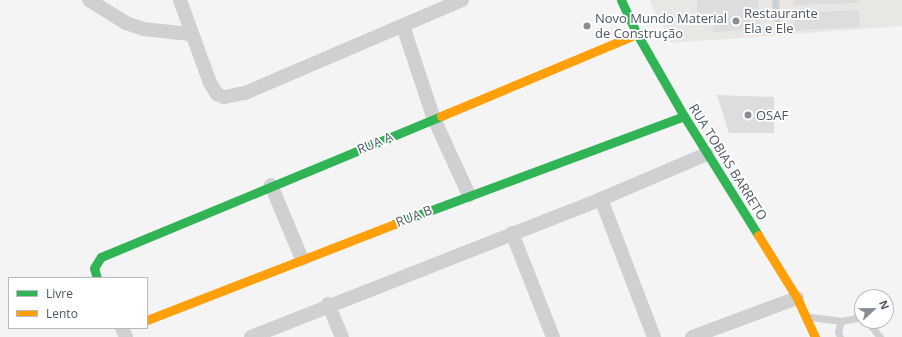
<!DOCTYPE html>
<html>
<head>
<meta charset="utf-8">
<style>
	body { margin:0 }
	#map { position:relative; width:902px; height:337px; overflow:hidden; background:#f4f4f4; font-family:"Open Sans",sans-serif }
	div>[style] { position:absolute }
	.commercial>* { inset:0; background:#e8e7e3 }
	.building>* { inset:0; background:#ddddde; transform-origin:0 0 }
	.lane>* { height:7px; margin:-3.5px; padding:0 3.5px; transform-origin:3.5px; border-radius:3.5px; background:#ced0d2 }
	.street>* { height:14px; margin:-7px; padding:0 7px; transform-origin:7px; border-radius:7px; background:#ced0d2 }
	.fast>* { height:9px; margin:-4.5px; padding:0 4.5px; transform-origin:4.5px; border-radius:4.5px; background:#30b455 }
	.slow>* { height:9px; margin:-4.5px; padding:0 4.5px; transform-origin:4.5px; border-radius:4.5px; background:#ff9f0a }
	.dots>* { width:11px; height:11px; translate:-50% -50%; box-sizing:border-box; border:2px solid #fff; border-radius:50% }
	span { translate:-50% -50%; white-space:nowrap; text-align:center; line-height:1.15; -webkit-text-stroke:3.5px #fff; paint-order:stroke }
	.poi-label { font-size:13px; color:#4a5661 }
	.left { translate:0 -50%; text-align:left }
	.street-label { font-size:13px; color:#4a5661 }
	.legend { position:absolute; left:8px; top:277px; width:140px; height:52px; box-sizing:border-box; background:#fff; border:1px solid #b7bbc0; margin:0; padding:5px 7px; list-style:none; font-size:12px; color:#4a5661 }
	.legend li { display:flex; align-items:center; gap:8px; height:20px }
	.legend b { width:20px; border:1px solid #b7bbc0 }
	.north { position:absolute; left:854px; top:289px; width:40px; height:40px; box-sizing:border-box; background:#fff; border:1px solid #b7bbc0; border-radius:50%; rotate:68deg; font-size:11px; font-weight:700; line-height:16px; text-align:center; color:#4a5661 }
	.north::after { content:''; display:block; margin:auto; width:14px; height:18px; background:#868d94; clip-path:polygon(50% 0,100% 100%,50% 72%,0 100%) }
</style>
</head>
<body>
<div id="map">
	<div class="commercial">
		<div style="clip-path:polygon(649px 0,902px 0,902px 26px,671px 43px)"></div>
	</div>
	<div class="building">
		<div style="clip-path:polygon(697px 0,758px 0,760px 29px,714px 32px,712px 13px,698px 14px)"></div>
		<div style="clip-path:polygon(794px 0,860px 0,860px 3px,794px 5px)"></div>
		<div style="left:859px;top:10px;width:17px;height:66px;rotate:87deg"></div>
		<div style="clip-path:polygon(717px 95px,774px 97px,774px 133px,729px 133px)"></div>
	</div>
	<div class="lane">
		<div style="left:775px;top:0;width:18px;rotate:84deg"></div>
		<div style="left:810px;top:317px;width:31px;rotate:7deg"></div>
		<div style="left:841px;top:321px;width:21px;rotate:-11deg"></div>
		<div style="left:867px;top:321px;width:21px;rotate:51deg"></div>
		<div style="left:840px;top:337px;width:6px;rotate:-108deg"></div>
		<div style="left:838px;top:331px;width:10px;rotate:-73deg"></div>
	</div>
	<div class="street">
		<div style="left:89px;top:0;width:44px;rotate:31.9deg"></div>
		<div style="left:126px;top:23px;width:18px;rotate:19deg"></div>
		<div style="left:143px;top:29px;width:47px;rotate:6.1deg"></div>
		<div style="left:180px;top:0;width:88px;rotate:70.1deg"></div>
		<div style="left:210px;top:83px;width:13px;rotate:58deg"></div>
		<div style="left:217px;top:94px;width:8px;rotate:23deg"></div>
		<div style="left:224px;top:97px;width:21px;rotate:-11deg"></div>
		<div style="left:245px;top:93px;width:236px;rotate:-23.2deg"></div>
		<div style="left:403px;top:26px;width:98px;rotate:71.6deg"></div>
		<div style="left:434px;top:119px;width:84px;rotate:65.3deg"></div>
		<div style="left:271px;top:185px;width:80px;rotate:67.3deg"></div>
		<div style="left:601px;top:199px;width:148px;rotate:69deg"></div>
		<div style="left:512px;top:233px;width:112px;rotate:68.5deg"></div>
		<div style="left:328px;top:304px;width:36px;rotate:67deg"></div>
		<div style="left:122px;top:328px;width:10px;rotate:66deg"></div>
		<div style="left:251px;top:337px;width:376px;rotate:-21.5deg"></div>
		<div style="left:601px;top:199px;width:115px;rotate:-23deg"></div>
		<div style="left:692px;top:337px;width:112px;rotate:-20.4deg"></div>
	</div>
	<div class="fast">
		<div style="left:621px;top:0;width:38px;rotate:65deg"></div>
		<div style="left:637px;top:34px;width:95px;rotate:60.2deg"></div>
		<div style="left:684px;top:116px;width:140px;rotate:58.1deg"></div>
		<div style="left:394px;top:224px;width:309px;rotate:-20.4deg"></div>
		<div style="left:97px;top:278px;width:10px;rotate:-107deg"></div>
		<div style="left:94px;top:268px;width:13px;rotate:-58deg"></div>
		<div style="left:101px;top:257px;width:368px;rotate:-22.5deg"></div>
	</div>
	<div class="slow">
		<div style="left:441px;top:116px;width:212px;rotate:-22.7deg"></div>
		<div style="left:758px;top:235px;width:74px;rotate:58.2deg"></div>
		<div style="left:797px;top:298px;width:43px;rotate:65.2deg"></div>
		<div style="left:147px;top:320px;width:265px;rotate:-21.2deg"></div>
	</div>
	<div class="dots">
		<div style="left:736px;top:21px;background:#868d94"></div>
		<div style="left:587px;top:26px;background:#868d94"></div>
		<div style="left:748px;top:115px;background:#868d94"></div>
	</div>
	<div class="poi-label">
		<span class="left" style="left:744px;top:21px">Restaurante<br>Ela e Ele</span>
		<span class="left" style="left:595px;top:26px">Novo Mundo Material<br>de Construção</span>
		<span class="left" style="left:756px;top:115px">OSAF</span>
	</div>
	<div class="street-label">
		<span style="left:375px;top:143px;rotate:-22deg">RUA A</span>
		<span style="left:728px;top:162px;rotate:58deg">RUA TOBIAS BARRETO</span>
		<span style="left:414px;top:216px;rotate:-21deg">RUA B</span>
	</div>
	<ul class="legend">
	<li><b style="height:5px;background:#30b455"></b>Livre</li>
	<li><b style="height:5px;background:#ff9f0a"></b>Lento</li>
	</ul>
	<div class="north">N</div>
</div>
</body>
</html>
